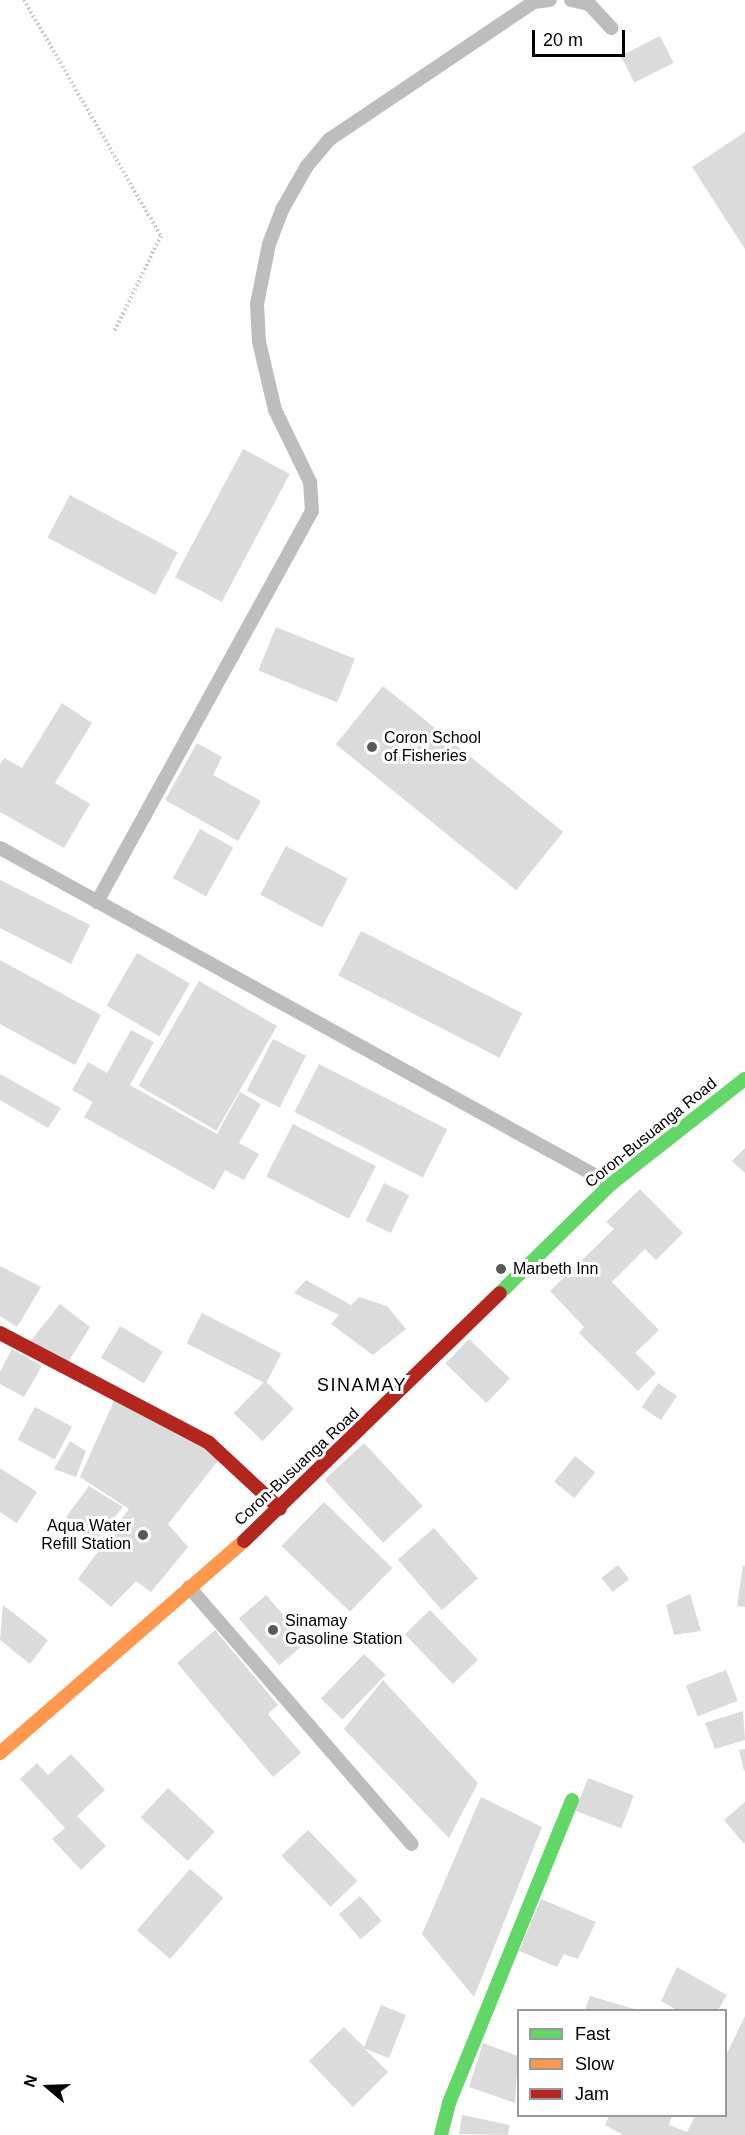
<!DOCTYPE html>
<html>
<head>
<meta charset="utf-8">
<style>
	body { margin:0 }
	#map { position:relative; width:745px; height:2135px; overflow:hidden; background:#fff; font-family:Helvetica,sans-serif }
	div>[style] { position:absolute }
	.building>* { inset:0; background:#dbdbdb; transform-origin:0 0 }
	.path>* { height:4px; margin-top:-2px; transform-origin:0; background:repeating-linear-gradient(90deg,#c2c2c2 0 1.5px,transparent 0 4.5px) }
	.lane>* { height:14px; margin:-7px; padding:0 7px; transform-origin:7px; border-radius:7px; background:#bdbdbd }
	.fast>* { height:14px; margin:-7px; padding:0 7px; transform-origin:7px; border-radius:7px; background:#63d668 }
	.slow>* { height:14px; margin:-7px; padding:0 7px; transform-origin:7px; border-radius:7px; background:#ff974d }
	.jam>* { height:14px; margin:-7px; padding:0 7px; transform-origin:7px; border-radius:7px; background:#b3261e }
	.dots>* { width:16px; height:16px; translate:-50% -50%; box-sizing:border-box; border:3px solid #fff; border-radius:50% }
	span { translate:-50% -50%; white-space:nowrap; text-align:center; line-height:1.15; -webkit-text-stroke:6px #fff; paint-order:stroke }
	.poi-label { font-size:16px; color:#000 }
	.left { translate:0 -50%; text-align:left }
	.right { translate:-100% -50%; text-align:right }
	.street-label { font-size:16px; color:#000 }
	.neighbourhood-label { font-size:18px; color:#000; letter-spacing:1.5px }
	.legend { position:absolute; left:517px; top:2009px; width:210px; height:108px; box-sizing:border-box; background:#fff; border:2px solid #999; margin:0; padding:8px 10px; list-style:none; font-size:18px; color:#000 }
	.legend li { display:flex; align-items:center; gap:12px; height:30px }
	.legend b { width:30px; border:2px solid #999 }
	.north { position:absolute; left:18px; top:2057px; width:60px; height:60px; -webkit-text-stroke:4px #fff; paint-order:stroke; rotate:289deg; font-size:16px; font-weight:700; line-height:24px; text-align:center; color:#000 }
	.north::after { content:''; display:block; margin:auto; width:21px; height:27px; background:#000; clip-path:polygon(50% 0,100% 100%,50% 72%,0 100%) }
	.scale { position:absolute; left:532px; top:30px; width:93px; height:27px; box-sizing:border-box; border:3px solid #000; border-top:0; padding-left:8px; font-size:18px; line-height:21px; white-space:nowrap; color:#000; -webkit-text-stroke:4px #fff; paint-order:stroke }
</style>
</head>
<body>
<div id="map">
	<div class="building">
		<div style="left:660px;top:36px;width:30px;height:44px;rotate:63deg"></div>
		<div style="clip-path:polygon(745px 132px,745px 249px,692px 167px)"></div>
		<div style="left:243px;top:449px;width:53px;height:145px;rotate:28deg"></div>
		<div style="left:70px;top:495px;width:122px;height:48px;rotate:28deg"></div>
		<div style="left:276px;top:627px;width:85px;height:47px;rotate:22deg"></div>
		<div style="left:383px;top:686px;width:232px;height:75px;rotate:39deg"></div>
		<div style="clip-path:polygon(62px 703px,92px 723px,55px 783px,90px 804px,64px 848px,0 812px,0 765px,4px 758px,22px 768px)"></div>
		<div style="clip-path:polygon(197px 743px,222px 757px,213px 775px,261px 801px,238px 841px,165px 800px)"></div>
		<div style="left:200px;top:829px;width:38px;height:56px;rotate:29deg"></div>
		<div style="left:286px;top:846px;width:70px;height:55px;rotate:28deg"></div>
		<div style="clip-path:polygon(0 880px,90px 925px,71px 964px,0 928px)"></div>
		<div style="left:361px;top:931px;width:181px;height:50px;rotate:27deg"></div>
		<div style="left:137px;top:953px;width:61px;height:61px;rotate:30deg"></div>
		<div style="clip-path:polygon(0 960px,101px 1015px,75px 1065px,0 1024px)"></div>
		<div style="left:199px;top:981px;width:90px;height:121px;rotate:30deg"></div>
		<div style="clip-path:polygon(131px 1030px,154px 1042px,130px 1085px,217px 1134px,240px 1092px,261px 1104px,239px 1143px,259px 1154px,244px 1180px,225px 1170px,214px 1190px,84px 1117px,93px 1102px,72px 1090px,88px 1062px,107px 1073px)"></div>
		<div style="left:273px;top:1039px;width:37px;height:58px;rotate:27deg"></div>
		<div style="left:319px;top:1064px;width:144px;height:54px;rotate:27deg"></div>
		<div style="clip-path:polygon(0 1074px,61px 1108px,48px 1128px,0 1100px)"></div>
		<div style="left:293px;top:1124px;width:93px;height:59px;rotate:27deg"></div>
		<div style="clip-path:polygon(745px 1148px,745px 1173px,732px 1161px)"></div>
		<div style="left:384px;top:1183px;width:28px;height:42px;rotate:26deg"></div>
		<div style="clip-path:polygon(640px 1189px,683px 1233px,656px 1260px,645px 1249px,612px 1282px,659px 1330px,635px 1353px,656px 1373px,638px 1391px,579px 1333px,584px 1327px,550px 1291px,614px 1229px,606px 1222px)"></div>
		<div style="clip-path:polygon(0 1266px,41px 1287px,17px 1327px,0 1316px)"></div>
		<div style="clip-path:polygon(306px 1280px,351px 1305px,359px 1297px,387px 1306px,406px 1329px,373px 1355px,331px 1324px,339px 1315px,294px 1293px)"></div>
		<div style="clip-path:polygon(60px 1304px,90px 1327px,67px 1364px,29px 1343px)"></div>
		<div style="left:202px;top:1313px;width:89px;height:34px;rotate:27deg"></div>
		<div style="left:120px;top:1326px;width:50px;height:37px;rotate:31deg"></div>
		<div style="left:469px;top:1339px;width:57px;height:34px;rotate:44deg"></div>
		<div style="clip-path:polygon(12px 1349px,42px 1366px,24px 1397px,0 1384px,0 1372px)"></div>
		<div style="left:265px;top:1381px;width:40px;height:45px;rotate:44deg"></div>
		<div style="left:658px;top:1383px;width:23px;height:29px;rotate:34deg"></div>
		<div style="clip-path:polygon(117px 1394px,221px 1457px,168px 1524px,188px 1547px,151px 1592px,136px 1581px,111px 1607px,78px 1579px,129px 1509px,80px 1477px)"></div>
		<div style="left:35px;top:1407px;width:42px;height:37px;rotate:28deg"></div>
		<div style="clip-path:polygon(70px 1441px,86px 1451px,76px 1477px,54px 1469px)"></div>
		<div style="left:364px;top:1443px;width:86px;height:54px;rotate:47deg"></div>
		<div style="left:575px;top:1456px;width:26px;height:33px;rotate:39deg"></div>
		<div style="clip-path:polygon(0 1468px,37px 1492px,17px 1523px,0 1512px)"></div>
		<div style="clip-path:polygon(89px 1486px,123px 1507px,93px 1543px,66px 1517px)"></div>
		<div style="left:324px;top:1502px;width:95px;height:61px;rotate:44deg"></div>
		<div style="left:434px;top:1528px;width:67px;height:48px;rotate:49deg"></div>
		<div style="left:618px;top:1565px;width:18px;height:21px;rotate:52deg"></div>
		<div style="clip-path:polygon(743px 1565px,745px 1566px,745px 1607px,737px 1606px)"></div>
		<div style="clip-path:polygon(690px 1594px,701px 1631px,674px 1635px,666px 1605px)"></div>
		<div style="left:266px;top:1595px;width:62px;height:36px;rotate:49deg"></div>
		<div style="clip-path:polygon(3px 1605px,48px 1640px,30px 1664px,0 1640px)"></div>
		<div style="left:430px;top:1610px;width:69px;height:35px;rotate:46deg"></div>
		<div style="clip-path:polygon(215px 1630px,278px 1705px,268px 1714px,301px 1753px,273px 1777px,177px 1663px)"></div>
		<div style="left:364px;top:1654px;width:30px;height:62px;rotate:44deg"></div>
		<div style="left:726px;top:1670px;width:33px;height:43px;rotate:69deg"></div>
		<div style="clip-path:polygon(383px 1680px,478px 1783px,449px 1838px,344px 1729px)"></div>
		<div style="clip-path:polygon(743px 1711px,745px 1740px,715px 1749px,705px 1723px)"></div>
		<div style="clip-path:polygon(745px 1749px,745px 1770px,744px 1771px,739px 1750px)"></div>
		<div style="clip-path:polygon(71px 1754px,105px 1790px,77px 1816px,106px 1846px,81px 1870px,52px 1839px,65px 1828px,20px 1779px,37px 1763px,48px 1775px)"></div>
		<div style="left:588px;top:1778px;width:49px;height:35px;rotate:21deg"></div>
		<div style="left:168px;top:1788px;width:64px;height:40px;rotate:43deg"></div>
		<div style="clip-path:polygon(481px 1797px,542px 1827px,474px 1997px,422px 1934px)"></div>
		<div style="clip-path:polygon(745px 1802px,745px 1842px,744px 1844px,724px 1820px)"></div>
		<div style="left:308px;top:1830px;width:71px;height:37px;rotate:46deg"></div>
		<div style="left:190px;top:1869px;width:44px;height:81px;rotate:41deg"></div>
		<div style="left:360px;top:1896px;width:33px;height:28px;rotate:49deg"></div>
		<div style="clip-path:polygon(541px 1899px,596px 1922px,578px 1959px,564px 1954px,557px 1967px,519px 1951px)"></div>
		<div style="clip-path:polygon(677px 1967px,727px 1995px,718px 2010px,677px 2010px,661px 2001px)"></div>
		<div style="clip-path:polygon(590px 1996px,638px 2010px,585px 2010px)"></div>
		<div style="clip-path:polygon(381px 2005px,406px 2015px,389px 2058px,365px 2049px,388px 2072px,353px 2107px,309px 2061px,344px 2027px,364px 2047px)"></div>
		<div style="clip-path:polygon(745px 2016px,745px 2135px,623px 2135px,605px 2125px,609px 2116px,672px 2116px,669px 2125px,687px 2132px,695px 2116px,726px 2116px,726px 2055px)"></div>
		<div style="clip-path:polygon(483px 2043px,518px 2056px,515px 2103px,469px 2087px)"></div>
		<div style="clip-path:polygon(462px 2115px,510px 2125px,508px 2135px,459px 2134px)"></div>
	</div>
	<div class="path">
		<div style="left:24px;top:0;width:273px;rotate:59.9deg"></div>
		<div style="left:161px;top:236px;width:107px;rotate:116.1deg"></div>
	</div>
	<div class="lane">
		<div style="left:571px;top:0;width:18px;rotate:13deg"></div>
		<div style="left:589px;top:4px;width:33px;rotate:47deg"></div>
		<div style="left:0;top:848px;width:697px;rotate:28.81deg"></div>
		<div style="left:97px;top:902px;width:446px;rotate:-61.2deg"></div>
		<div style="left:312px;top:511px;width:29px;rotate:-94deg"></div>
		<div style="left:310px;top:482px;width:80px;rotate:-115.9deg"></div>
		<div style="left:275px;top:410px;width:70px;rotate:-103.2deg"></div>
		<div style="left:259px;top:342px;width:38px;rotate:-93deg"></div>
		<div style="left:257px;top:304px;width:61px;rotate:-78.7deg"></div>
		<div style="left:269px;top:244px;width:39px;rotate:-69deg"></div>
		<div style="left:283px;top:208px;width:48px;rotate:-60.3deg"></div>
		<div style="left:307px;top:166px;width:35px;rotate:-50deg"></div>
		<div style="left:330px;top:139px;width:246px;rotate:-33.9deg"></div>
		<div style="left:534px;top:2px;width:16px;rotate:-7deg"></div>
		<div style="left:189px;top:1587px;width:340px;rotate:49.1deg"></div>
	</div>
	<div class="fast">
		<div style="left:500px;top:1293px;width:156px;rotate:-44.5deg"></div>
		<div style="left:611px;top:1184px;width:170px;rotate:-38.1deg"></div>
		<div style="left:441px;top:2135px;width:33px;rotate:-76deg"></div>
		<div style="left:449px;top:2103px;width:327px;rotate:-67.9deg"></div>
	</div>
	<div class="slow">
		<div style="left:0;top:1753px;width:323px;rotate:-41deg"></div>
	</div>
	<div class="jam">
		<div style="left:0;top:1333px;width:235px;rotate:27.7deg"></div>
		<div style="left:208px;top:1442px;width:98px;rotate:42.9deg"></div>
		<div style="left:244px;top:1541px;width:356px;rotate:-44.1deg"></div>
	</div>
	<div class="dots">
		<div style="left:372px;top:747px;background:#595959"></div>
		<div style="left:501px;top:1269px;background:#595959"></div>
		<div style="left:143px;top:1535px;background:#595959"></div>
		<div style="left:273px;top:1630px;background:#595959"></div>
	</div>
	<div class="poi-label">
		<span class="left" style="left:384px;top:747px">Coron School<br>of Fisheries</span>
		<span class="left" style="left:513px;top:1269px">Marbeth Inn</span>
		<span class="right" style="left:131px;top:1535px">Aqua Water<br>Refill Station</span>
		<span class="left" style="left:285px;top:1630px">Sinamay<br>Gasoline Station</span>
	</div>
	<div class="street-label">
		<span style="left:651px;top:1133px;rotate:-39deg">Coron-Busuanga Road</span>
		<span style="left:297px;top:1467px;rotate:-43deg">Coron-Busuanga Road</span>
	</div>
	<div class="neighbourhood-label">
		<span style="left:362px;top:1385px">SINAMAY</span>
	</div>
	<ul class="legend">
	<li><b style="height:8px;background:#63d668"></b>Fast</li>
	<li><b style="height:8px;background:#ff974d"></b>Slow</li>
	<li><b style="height:8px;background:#b3261e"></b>Jam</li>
	</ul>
	<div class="north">N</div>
	<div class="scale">20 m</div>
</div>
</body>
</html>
